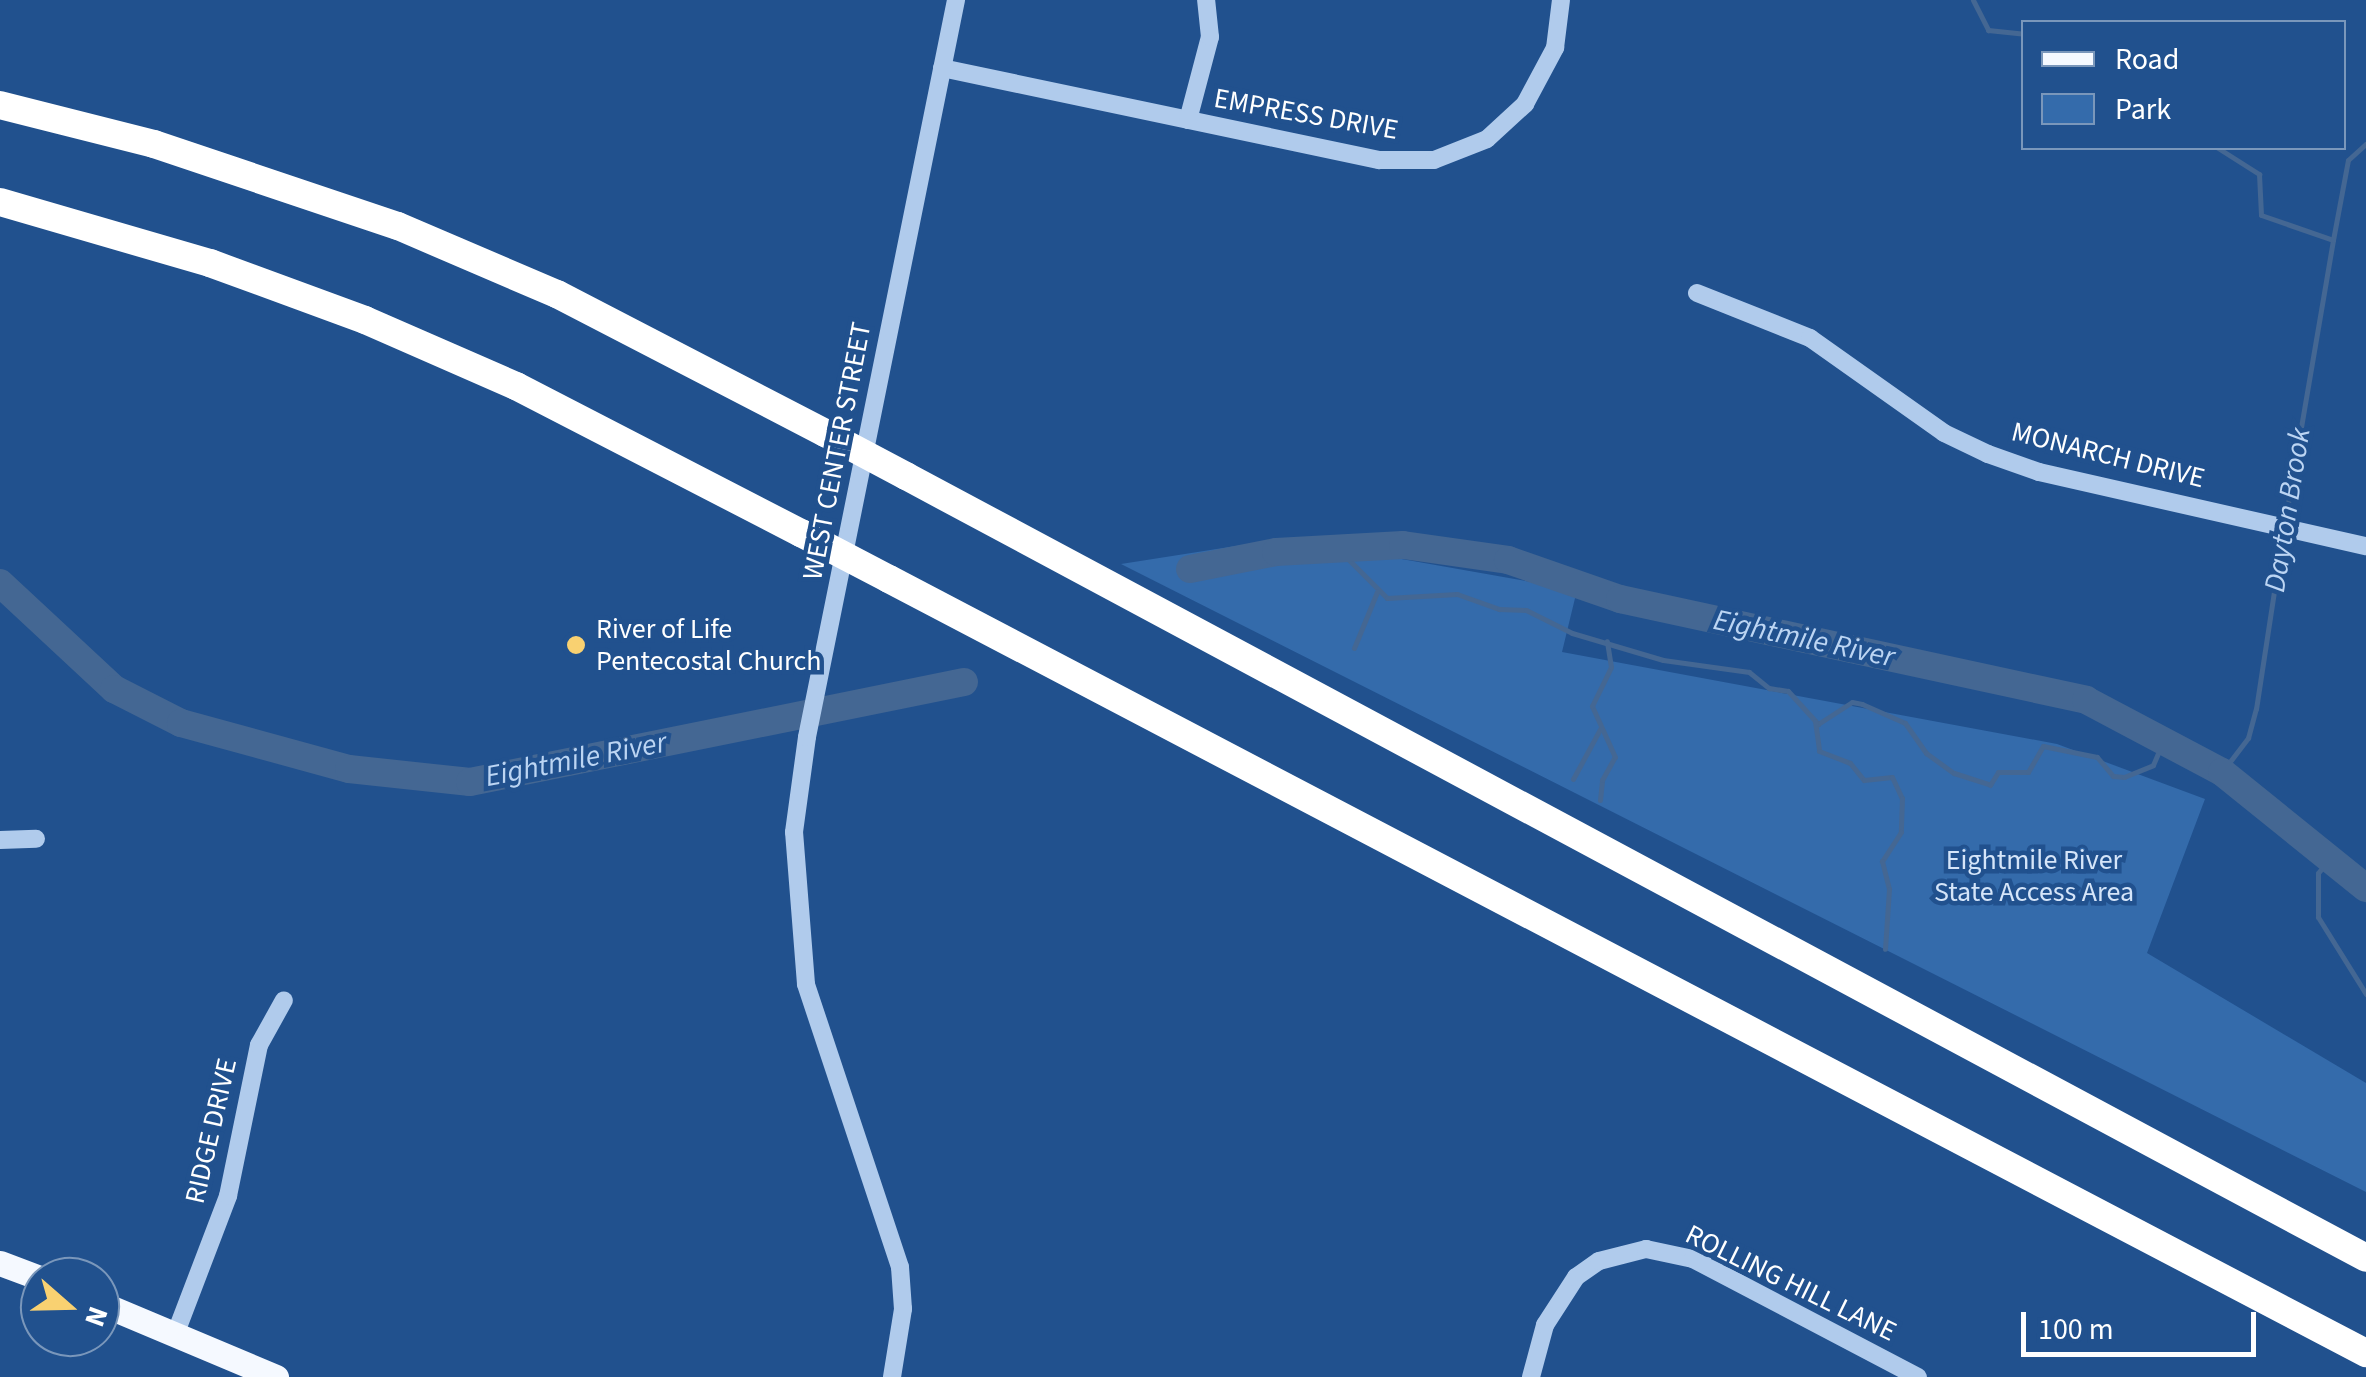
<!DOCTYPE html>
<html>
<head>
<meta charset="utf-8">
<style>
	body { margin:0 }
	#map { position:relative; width:2366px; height:1377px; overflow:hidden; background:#21518e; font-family:"Source Sans 3",sans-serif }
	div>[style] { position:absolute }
	.green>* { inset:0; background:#346bab }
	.stream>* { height:5px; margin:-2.5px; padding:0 2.5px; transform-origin:2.5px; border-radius:2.5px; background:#446793 }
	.river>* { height:28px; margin:-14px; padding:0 14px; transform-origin:14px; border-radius:14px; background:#446793 }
	.minor>* { height:18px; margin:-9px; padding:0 9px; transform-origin:9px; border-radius:9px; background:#b0cbec }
	.major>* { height:25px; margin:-12.5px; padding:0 12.5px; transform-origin:12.5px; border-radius:12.5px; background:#f5f9ff }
	.highway>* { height:28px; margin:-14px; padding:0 14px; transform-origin:14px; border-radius:14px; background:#fff }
	.highway-bridge>* { height:28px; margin:-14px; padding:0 14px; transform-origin:14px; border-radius:14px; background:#fff }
	.dots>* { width:28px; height:28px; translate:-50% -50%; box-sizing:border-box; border:5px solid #21518e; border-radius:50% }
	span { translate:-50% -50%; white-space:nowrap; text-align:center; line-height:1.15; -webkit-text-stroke:9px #21518e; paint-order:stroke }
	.street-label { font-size:28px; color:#fff }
	.poi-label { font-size:28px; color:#fff }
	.left { translate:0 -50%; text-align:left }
	.park-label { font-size:28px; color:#d5e5f9 }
	.water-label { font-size:30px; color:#bcd5f3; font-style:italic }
	.legend { position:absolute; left:2021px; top:20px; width:325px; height:130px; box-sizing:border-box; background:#21518e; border:2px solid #7a97bb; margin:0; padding:12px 18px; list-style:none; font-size:30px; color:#fff }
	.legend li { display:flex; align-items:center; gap:20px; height:50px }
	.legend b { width:50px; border:2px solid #7a97bb }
	.north { position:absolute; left:20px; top:1257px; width:100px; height:100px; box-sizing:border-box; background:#21518e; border:2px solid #7a97bb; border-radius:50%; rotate:110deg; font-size:28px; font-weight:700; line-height:40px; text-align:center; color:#fff }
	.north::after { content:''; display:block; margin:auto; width:35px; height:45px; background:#f9d171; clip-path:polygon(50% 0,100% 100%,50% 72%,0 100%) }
	.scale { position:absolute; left:2021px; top:1312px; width:235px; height:45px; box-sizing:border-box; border:5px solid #fff; border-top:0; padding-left:12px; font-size:30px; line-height:35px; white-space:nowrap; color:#fff; -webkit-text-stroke:8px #21518e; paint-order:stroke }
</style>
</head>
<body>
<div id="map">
	<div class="green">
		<div style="clip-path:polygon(1255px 543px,1345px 549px,1577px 590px,1562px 652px,2057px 744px,2205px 799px,2147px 953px,2366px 1083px,2366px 1192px,1121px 564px)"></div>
	</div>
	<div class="stream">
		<div style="left:1973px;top:0;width:34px;rotate:63deg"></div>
		<div style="left:1988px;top:30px;width:36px;rotate:6deg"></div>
		<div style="left:2218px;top:148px;width:49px;rotate:32.4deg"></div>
		<div style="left:2259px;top:174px;width:41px;rotate:87.2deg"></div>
		<div style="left:2261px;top:215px;width:76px;rotate:19.1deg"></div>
		<div style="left:2333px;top:240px;width:286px;rotate:99.7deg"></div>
		<div style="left:2333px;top:240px;width:81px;rotate:-79.4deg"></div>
		<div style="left:2348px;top:160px;width:24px;rotate:-42deg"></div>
		<div style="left:1338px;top:549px;width:69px;rotate:45deg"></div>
		<div style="left:1387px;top:598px;width:70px;rotate:-3.3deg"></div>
		<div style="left:1457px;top:594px;width:45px;rotate:19.7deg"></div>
		<div style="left:1499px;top:609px;width:27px;rotate:2deg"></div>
		<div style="left:1526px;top:610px;width:51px;rotate:26.6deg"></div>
		<div style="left:1572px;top:633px;width:95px;rotate:16.5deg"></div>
		<div style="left:1663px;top:660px;width:87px;rotate:7.9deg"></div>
		<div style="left:1749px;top:672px;width:26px;rotate:39deg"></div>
		<div style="left:1769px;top:688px;width:19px;rotate:9deg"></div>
		<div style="left:1788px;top:691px;width:45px;rotate:47.7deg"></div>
		<div style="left:1818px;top:724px;width:40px;rotate:-32.9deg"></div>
		<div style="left:1852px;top:702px;width:10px;rotate:11deg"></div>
		<div style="left:1862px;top:704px;width:47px;rotate:23.8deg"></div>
		<div style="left:1905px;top:723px;width:37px;rotate:55deg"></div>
		<div style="left:1926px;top:753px;width:34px;rotate:36deg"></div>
		<div style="left:1954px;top:773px;width:38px;rotate:18deg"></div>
		<div style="left:1990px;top:785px;width:15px;rotate:-58deg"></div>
		<div style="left:1998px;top:772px;width:30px"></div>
		<div style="left:2028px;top:772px;width:30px;rotate:-60deg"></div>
		<div style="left:2043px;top:746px;width:55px;rotate:11.5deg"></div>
		<div style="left:2097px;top:757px;width:25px;rotate:50deg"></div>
		<div style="left:2113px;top:776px;width:11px;rotate:5deg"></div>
		<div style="left:2124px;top:777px;width:31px;rotate:-22deg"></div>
		<div style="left:2153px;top:765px;width:26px;rotate:-67deg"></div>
		<div style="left:1354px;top:648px;width:61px;rotate:-67.7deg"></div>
		<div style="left:1815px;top:721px;width:30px;rotate:82deg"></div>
		<div style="left:1819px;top:751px;width:33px;rotate:21deg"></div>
		<div style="left:1850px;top:763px;width:22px;rotate:51deg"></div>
		<div style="left:1864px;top:780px;width:28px;rotate:-6deg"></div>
		<div style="left:1892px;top:777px;width:23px;rotate:65deg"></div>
		<div style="left:1902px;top:798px;width:34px;rotate:92deg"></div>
		<div style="left:1901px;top:832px;width:35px;rotate:123deg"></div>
		<div style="left:1882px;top:861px;width:29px;rotate:76deg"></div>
		<div style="left:1889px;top:889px;width:60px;rotate:93.8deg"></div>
		<div style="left:2222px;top:772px;width:43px;rotate:-52.6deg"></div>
		<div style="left:2248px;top:738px;width:30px;rotate:-75deg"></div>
		<div style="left:2256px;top:709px;width:179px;rotate:-81.3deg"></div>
		<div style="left:1573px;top:779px;width:57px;rotate:-61.6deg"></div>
		<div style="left:1600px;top:800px;width:20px;rotate:-84deg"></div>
		<div style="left:1602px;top:780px;width:26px;rotate:-61deg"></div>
		<div style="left:1615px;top:757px;width:56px;rotate:-114.3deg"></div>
		<div style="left:1592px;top:706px;width:43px;rotate:-64deg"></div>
		<div style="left:1611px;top:667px;width:26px;rotate:-99deg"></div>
		<div style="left:2330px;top:859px;width:18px;rotate:131deg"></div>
		<div style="left:2318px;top:873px;width:44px;rotate:90deg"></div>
		<div style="left:2318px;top:917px;width:91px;rotate:58.1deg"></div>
	</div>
	<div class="river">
		<div style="left:1190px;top:569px;width:88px;rotate:-11.2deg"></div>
		<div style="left:1276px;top:552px;width:127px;rotate:-3.2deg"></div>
		<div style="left:1403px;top:545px;width:106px;rotate:8.1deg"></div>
		<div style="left:1508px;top:560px;width:119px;rotate:19.2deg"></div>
		<div style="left:1620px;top:599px;width:477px;rotate:12.2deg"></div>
		<div style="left:2086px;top:700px;width:154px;rotate:27.9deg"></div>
		<div style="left:2222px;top:772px;width:185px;rotate:38.9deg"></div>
		<div style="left:0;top:583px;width:156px;rotate:42.9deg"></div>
		<div style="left:114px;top:689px;width:75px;rotate:26.9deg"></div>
		<div style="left:181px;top:723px;width:174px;rotate:15.3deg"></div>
		<div style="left:349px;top:769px;width:122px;rotate:6.1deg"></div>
		<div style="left:470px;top:782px;width:504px;rotate:-11.44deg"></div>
	</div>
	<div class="minor">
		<div style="left:942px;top:68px;width:447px;rotate:11.9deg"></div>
		<div style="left:1379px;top:160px;width:55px"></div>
		<div style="left:1434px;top:160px;width:57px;rotate:-21.6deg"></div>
		<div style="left:1487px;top:139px;width:52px;rotate:-42.6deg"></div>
		<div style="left:1525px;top:104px;width:64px;rotate:-61.8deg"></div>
		<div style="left:1555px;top:48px;width:48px;rotate:-82.9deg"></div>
		<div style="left:1188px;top:120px;width:86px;rotate:-75.2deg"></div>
		<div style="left:1210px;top:37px;width:37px;rotate:-96deg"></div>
		<div style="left:1697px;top:293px;width:122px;rotate:21.7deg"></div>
		<div style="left:1810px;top:338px;width:164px;rotate:35.3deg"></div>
		<div style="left:1944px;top:433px;width:49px;rotate:25.5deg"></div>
		<div style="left:1988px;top:454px;width:54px;rotate:19.4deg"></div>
		<div style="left:2039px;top:472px;width:335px;rotate:12.8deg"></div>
		<div style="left:0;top:840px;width:36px;rotate:-2deg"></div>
		<div style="left:175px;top:1335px;width:149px;rotate:-69.1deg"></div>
		<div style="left:228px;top:1196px;width:154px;rotate:-78.4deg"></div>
		<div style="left:259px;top:1045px;width:51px;rotate:-60.9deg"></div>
		<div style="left:892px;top:1377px;width:69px;rotate:-80.8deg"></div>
		<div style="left:903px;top:1309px;width:42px;rotate:-94.1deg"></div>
		<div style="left:900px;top:1267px;width:298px;rotate:-108.4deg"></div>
		<div style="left:806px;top:984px;width:152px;rotate:-94.5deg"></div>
		<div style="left:794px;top:832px;width:96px;rotate:-82.2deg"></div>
		<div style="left:807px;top:737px;width:752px;rotate:-78.57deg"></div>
		<div style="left:1531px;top:1377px;width:54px;rotate:-74.9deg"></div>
		<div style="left:1545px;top:1325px;width:57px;rotate:-57.1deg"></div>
		<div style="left:1576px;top:1277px;width:28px;rotate:-35deg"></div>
		<div style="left:1599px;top:1261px;width:49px;rotate:-14.3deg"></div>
		<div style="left:1646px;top:1249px;width:48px;rotate:12deg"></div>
		<div style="left:1693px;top:1259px;width:254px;rotate:27.7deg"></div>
	</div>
	<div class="major">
		<div style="left:0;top:1263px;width:43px;rotate:20.6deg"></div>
		<div style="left:100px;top:1303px;width:191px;rotate:22.8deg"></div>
	</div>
	<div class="highway">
		<div style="left:0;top:105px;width:159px;rotate:14.2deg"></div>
		<div style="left:154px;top:144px;width:257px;rotate:18.6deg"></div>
		<div style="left:398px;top:226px;width:173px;rotate:23.2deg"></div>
		<div style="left:557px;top:294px;width:302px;rotate:27.4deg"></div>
		<div style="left:0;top:202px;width:219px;rotate:16.2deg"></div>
		<div style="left:210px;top:263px;width:165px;rotate:20.2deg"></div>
		<div style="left:365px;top:320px;width:165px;rotate:23.6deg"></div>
		<div style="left:516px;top:386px;width:321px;rotate:27.3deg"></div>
		<div style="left:906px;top:476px;width:1656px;rotate:28.17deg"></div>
		<div style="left:889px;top:579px;width:1668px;rotate:27.66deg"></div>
	</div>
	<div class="highway-bridge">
		<div style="left:825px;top:433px;width:92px;rotate:28deg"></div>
		<div style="left:801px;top:533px;width:99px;rotate:27.6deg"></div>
	</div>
	<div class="dots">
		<div style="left:576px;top:645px;background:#f9d171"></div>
	</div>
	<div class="street-label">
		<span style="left:1306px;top:114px;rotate:10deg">EMPRESS DRIVE</span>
		<span style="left:837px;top:451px;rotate:-79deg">WEST CENTER STREET</span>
		<span style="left:2108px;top:455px;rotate:14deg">MONARCH DRIVE</span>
		<span style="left:211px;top:1131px;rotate:-77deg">RIDGE DRIVE</span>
		<span style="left:1791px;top:1283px;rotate:26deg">ROLLING HILL LANE</span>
	</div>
	<div class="poi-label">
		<span class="left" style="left:596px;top:645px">River of Life<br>Pentecostal Church</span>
	</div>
	<div class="park-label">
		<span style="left:2034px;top:876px">Eightmile River<br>State Access Area</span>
	</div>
	<div class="water-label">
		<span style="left:2288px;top:510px;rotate:-81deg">Dayton Brook</span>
		<span style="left:1804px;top:639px;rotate:12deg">Eightmile River</span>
		<span style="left:576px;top:760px;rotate:-11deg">Eightmile River</span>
	</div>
	<ul class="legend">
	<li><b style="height:12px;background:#f5f9ff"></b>Road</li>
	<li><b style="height:28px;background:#346bab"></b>Park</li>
	</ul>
	<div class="north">N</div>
	<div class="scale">100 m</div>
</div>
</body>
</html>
